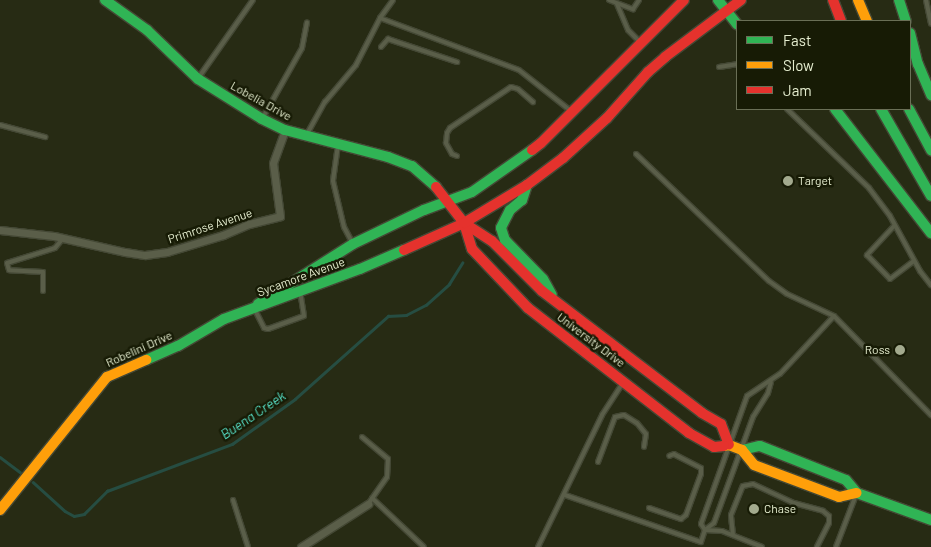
<!DOCTYPE html>
<html>
<head>
<meta charset="utf-8">
<style>
	body { margin:0 }
	#map { position:relative; width:931px; height:547px; overflow:hidden; background:#272b14; font-family:Barlow,sans-serif }
	div>[style] { position:absolute }
	.stream>* { height:2.5px; margin:-1.25px; padding:0 1.25px; transform-origin:1.25px; border-radius:1.25px; background:#264d42 }
	.roads { filter:drop-shadow(1px 0 #444835) drop-shadow(-1px 0 #444835) drop-shadow(0 1px #444835) drop-shadow(0 -1px #444835) }
	.lane>* { height:4px; margin:-2px; padding:0 2px; transform-origin:2px; border-radius:2px; background:#5a5e49 }
	.street>* { height:7px; margin:-3.5px; padding:0 3.5px; transform-origin:3.5px; border-radius:3.5px; background:#5a5e49 }
	.fast>* { height:10px; margin:-5px; padding:0 5px; transform-origin:5px; border-radius:5px; background:#30b455 }
	.slow>* { height:10px; margin:-5px; padding:0 5px; transform-origin:5px; border-radius:5px; background:#ff9f0a }
	.jam>* { height:10px; margin:-5px; padding:0 5px; transform-origin:5px; border-radius:5px; background:#e5322d }
	.dots>* { width:14px; height:14px; translate:-50% -50%; box-sizing:border-box; border:2px solid #171b05; border-radius:50% }
	span { translate:-50% -50%; white-space:nowrap; text-align:center; line-height:1.15; -webkit-text-stroke:5px #171b05; paint-order:stroke }
	.street-label { font-size:12px; color:#e6eed0 }
	.poi-label { font-size:12px; color:#e6eed0 }
	.left { translate:0 -50%; text-align:left }
	.right { translate:-100% -50%; text-align:right }
	.water-label { font-size:14px; color:#57dfc6; font-style:italic }
	.legend { position:absolute; left:736px; top:20px; width:175px; height:90px; box-sizing:border-box; background:#171b05; border:1px solid #6a6f56; margin:0; padding:6px 9px; list-style:none; font-size:15px; color:#e6eed0 }
	.legend li { display:flex; align-items:center; gap:10px; height:25px }
	.legend b { width:25px; border:1px solid #6a6f56 }
</style>
</head>
<body>
<div id="map">
	<div class="stream">
		<div style="left:0;top:457px;width:25px;rotate:37deg"></div>
		<div style="left:33px;top:482px;width:43px;rotate:42.2deg"></div>
		<div style="left:65px;top:511px;width:10px;rotate:29deg"></div>
		<div style="left:74px;top:516px;width:10px;rotate:-11deg"></div>
		<div style="left:84px;top:514px;width:33px;rotate:-45deg"></div>
		<div style="left:107px;top:491px;width:134px;rotate:-20.6deg"></div>
		<div style="left:232px;top:444px;width:77px;rotate:-35.5deg"></div>
		<div style="left:295px;top:399px;width:125px;rotate:-41.7deg"></div>
		<div style="left:388px;top:316px;width:18px;rotate:-3deg"></div>
		<div style="left:406px;top:315px;width:22px;rotate:-27deg"></div>
		<div style="left:426px;top:305px;width:31px;rotate:-42deg"></div>
		<div style="left:449px;top:284px;width:25px;rotate:-58deg"></div>
	</div>
	<div class="roads">
		<div class="lane">
			<div style="left:609px;top:0;width:26px;rotate:21deg"></div>
			<div style="left:633px;top:9px;width:11px;rotate:-56deg"></div>
			<div style="left:926px;top:0;width:24px;rotate:78deg"></div>
			<div style="left:617px;top:4px;width:28px;rotate:67deg"></div>
			<div style="left:628px;top:30px;width:17px;rotate:45deg"></div>
			<div style="left:380px;top:18px;width:22px;rotate:-54deg"></div>
			<div style="left:381px;top:47px;width:11px;rotate:-49deg"></div>
			<div style="left:388px;top:39px;width:73px;rotate:18.4deg"></div>
			<div style="left:719px;top:67px;width:18px;rotate:-9deg"></div>
			<div style="left:199px;top:77px;width:94px;rotate:-55deg"></div>
			<div style="left:787px;top:109px;width:114px;rotate:43.9deg"></div>
			<div style="left:869px;top:188px;width:35px;rotate:53deg"></div>
			<div style="left:890px;top:216px;width:63px;rotate:61.4deg"></div>
			<div style="left:920px;top:271px;width:18px;rotate:52deg"></div>
			<div style="left:262px;top:119px;width:81px;rotate:-60.6deg"></div>
			<div style="left:302px;top:48px;width:26px;rotate:-79deg"></div>
			<div style="left:0;top:125px;width:47px;rotate:14.9deg"></div>
			<div style="left:307px;top:134px;width:37px;rotate:-61deg"></div>
			<div style="left:325px;top:102px;width:48px;rotate:-50deg"></div>
			<div style="left:356px;top:65px;width:53px;rotate:-62.9deg"></div>
			<div style="left:380px;top:18px;width:148px;rotate:20.5deg"></div>
			<div style="left:519px;top:70px;width:66px;rotate:38.3deg"></div>
			<div style="left:338px;top:145px;width:36px;rotate:98deg"></div>
			<div style="left:333px;top:181px;width:47px;rotate:76.6deg"></div>
			<div style="left:344px;top:227px;width:19px;rotate:62deg"></div>
			<div style="left:636px;top:154px;width:184px;rotate:43.7deg"></div>
			<div style="left:769px;top:281px;width:22px;rotate:36deg"></div>
			<div style="left:787px;top:294px;width:52px;rotate:25.1deg"></div>
			<div style="left:457px;top:156px;width:5px;rotate:-158deg"></div>
			<div style="left:452px;top:154px;width:13px;rotate:-119deg"></div>
			<div style="left:446px;top:143px;width:10px;rotate:-84deg"></div>
			<div style="left:447px;top:133px;width:6px;rotate:-59deg"></div>
			<div style="left:450px;top:128px;width:73px;rotate:-33.9deg"></div>
			<div style="left:511px;top:87px;width:7px;rotate:16deg"></div>
			<div style="left:518px;top:89px;width:20px;rotate:41deg"></div>
			<div style="left:894px;top:226px;width:40px;rotate:133deg"></div>
			<div style="left:867px;top:255px;width:33px;rotate:46deg"></div>
			<div style="left:890px;top:279px;width:30px;rotate:-37deg"></div>
			<div style="left:43px;top:291px;width:19px;rotate:-90deg"></div>
			<div style="left:43px;top:272px;width:34px;rotate:-177deg"></div>
			<div style="left:9px;top:270px;width:7px;rotate:-106deg"></div>
			<div style="left:7px;top:263px;width:50px;rotate:-17.4deg"></div>
			<div style="left:55px;top:248px;width:13px;rotate:-51deg"></div>
			<div style="left:255px;top:310px;width:20px;rotate:63deg"></div>
			<div style="left:264px;top:328px;width:4px;rotate:14deg"></div>
			<div style="left:268px;top:329px;width:38px;rotate:-20deg"></div>
			<div style="left:304px;top:316px;width:25px;rotate:-99deg"></div>
			<div style="left:362px;top:437px;width:34px;rotate:40deg"></div>
			<div style="left:388px;top:459px;width:18px;rotate:93deg"></div>
			<div style="left:387px;top:477px;width:33px;rotate:125deg"></div>
			<div style="left:598px;top:462px;width:48px;rotate:-69.3deg"></div>
			<div style="left:615px;top:417px;width:9px;rotate:-13deg"></div>
			<div style="left:624px;top:415px;width:15px;rotate:32deg"></div>
			<div style="left:637px;top:423px;width:14px;rotate:51deg"></div>
			<div style="left:646px;top:434px;width:13px;rotate:99deg"></div>
			<div style="left:565px;top:495px;width:144px;rotate:19.1deg"></div>
			<div style="left:701px;top:542px;width:13px;rotate:-72deg"></div>
			<div style="left:705px;top:530px;width:11px;rotate:-38deg"></div>
			<div style="left:714px;top:523px;width:113px;rotate:-69.8deg"></div>
			<div style="left:753px;top:417px;width:28px;rotate:-58deg"></div>
			<div style="left:768px;top:393px;width:11px;rotate:-75deg"></div>
			<div style="left:372px;top:498px;width:71px;rotate:43.3deg"></div>
			<div style="left:233px;top:500px;width:49px;rotate:72.3deg"></div>
			<div style="left:649px;top:508px;width:34px;rotate:19deg"></div>
			<div style="left:681px;top:519px;width:6px;rotate:-39deg"></div>
			<div style="left:686px;top:515px;width:44px;rotate:-69.9deg"></div>
			<div style="left:701px;top:474px;width:6px;rotate:-90deg"></div>
			<div style="left:701px;top:468px;width:30px;rotate:-153deg"></div>
			<div style="left:674px;top:454px;width:5px;rotate:158deg"></div>
			<div style="left:705px;top:530px;width:7px;rotate:-124deg"></div>
			<div style="left:701px;top:524px;width:136px;rotate:-70.2deg"></div>
			<div style="left:747px;top:396px;width:40px;rotate:-34deg"></div>
			<div style="left:780px;top:374px;width:79px;rotate:-47deg"></div>
			<div style="left:834px;top:316px;width:139px;rotate:45.6deg"></div>
			<div style="left:705px;top:530px;width:17px;rotate:3deg"></div>
			<div style="left:722px;top:531px;width:43px;rotate:21.8deg"></div>
			<div style="left:733px;top:535px;width:20px;rotate:-96deg"></div>
			<div style="left:731px;top:515px;width:31px;rotate:-68deg"></div>
			<div style="left:743px;top:486px;width:10px;rotate:-11deg"></div>
			<div style="left:753px;top:484px;width:45px;rotate:24.9deg"></div>
			<div style="left:794px;top:503px;width:30px;rotate:15deg"></div>
			<div style="left:823px;top:511px;width:8px;rotate:40deg"></div>
			<div style="left:829px;top:516px;width:7px;rotate:90deg"></div>
			<div style="left:829px;top:523px;width:27px;rotate:117deg"></div>
			<div style="left:538px;top:547px;width:147px;rotate:-64.1deg"></div>
			<div style="left:602px;top:415px;width:38px;rotate:-57deg"></div>
			<div style="left:836px;top:547px;width:56px;rotate:-69deg"></div>
		</div>
		<div class="street">
			<div style="left:0;top:230px;width:54px;rotate:6.3deg"></div>
			<div style="left:54px;top:236px;width:73px;rotate:12.7deg"></div>
			<div style="left:125px;top:252px;width:20px;rotate:9deg"></div>
			<div style="left:145px;top:255px;width:22px;rotate:-8deg"></div>
			<div style="left:167px;top:252px;width:59px;rotate:-16.9deg"></div>
			<div style="left:223px;top:235px;width:28px;rotate:-23deg"></div>
			<div style="left:249px;top:224px;width:32px;rotate:-14deg"></div>
			<div style="left:280px;top:216px;width:53px;rotate:-97.5deg"></div>
			<div style="left:273px;top:163px;width:35px;rotate:-70deg"></div>
			<div style="left:301px;top:547px;width:80px;rotate:-32.7deg"></div>
		</div>
		<div class="fast">
			<div style="left:105px;top:0;width:52px;rotate:35.5deg"></div>
			<div style="left:147px;top:30px;width:71px;rotate:43.9deg"></div>
			<div style="left:198px;top:79px;width:75px;rotate:32deg"></div>
			<div style="left:262px;top:119px;width:25px;rotate:26deg"></div>
			<div style="left:285px;top:130px;width:106px;rotate:14.7deg"></div>
			<div style="left:388px;top:157px;width:26px;rotate:21deg"></div>
			<div style="left:412px;top:166px;width:32px;rotate:41deg"></div>
			<div style="left:718px;top:0;width:31px;rotate:52deg"></div>
			<div style="left:899px;top:0;width:22px;rotate:72deg"></div>
			<div style="left:910px;top:33px;width:32px;rotate:76deg"></div>
			<div style="left:918px;top:64px;width:34px;rotate:67deg"></div>
			<div style="left:835px;top:109px;width:157px;rotate:52.3deg"></div>
			<div style="left:881px;top:109px;width:100px;rotate:60.1deg"></div>
			<div style="left:909px;top:109px;width:47px;rotate:61.8deg"></div>
			<div style="left:527px;top:185px;width:16px;rotate:108deg"></div>
			<div style="left:522px;top:200px;width:16px;rotate:140deg"></div>
			<div style="left:510px;top:210px;width:20px;rotate:117deg"></div>
			<div style="left:501px;top:228px;width:13px;rotate:72deg"></div>
			<div style="left:505px;top:240px;width:54px;rotate:45.7deg"></div>
			<div style="left:543px;top:279px;width:18px;rotate:61deg"></div>
			<div style="left:258px;top:304px;width:112px;rotate:-32.3deg"></div>
			<div style="left:353px;top:244px;width:79px;rotate:-25.6deg"></div>
			<div style="left:424px;top:210px;width:51px;rotate:-20.6deg"></div>
			<div style="left:472px;top:192px;width:73px;rotate:-35deg"></div>
			<div style="left:146px;top:360px;width:35px;rotate:-24deg"></div>
			<div style="left:178px;top:346px;width:53px;rotate:-30.4deg"></div>
			<div style="left:224px;top:319px;width:145px;rotate:-20.2deg"></div>
			<div style="left:360px;top:269px;width:48px;rotate:-23.4deg"></div>
			<div style="left:742px;top:450px;width:18px;rotate:-13deg"></div>
			<div style="left:760px;top:446px;width:92px;rotate:21.6deg"></div>
			<div style="left:846px;top:480px;width:17px;rotate:50deg"></div>
			<div style="left:857px;top:493px;width:79px;rotate:20deg"></div>
		</div>
		<div class="slow">
			<div style="left:858px;top:0;width:23px;rotate:67deg"></div>
			<div style="left:724px;top:446px;width:5px;rotate:-11deg"></div>
			<div style="left:729px;top:445px;width:14px;rotate:21deg"></div>
			<div style="left:742px;top:450px;width:19px;rotate:51deg"></div>
			<div style="left:754px;top:465px;width:91px;rotate:20.6deg"></div>
			<div style="left:839px;top:497px;width:18px;rotate:-13deg"></div>
			<div style="left:0;top:510px;width:171px;rotate:-51.2deg"></div>
			<div style="left:107px;top:377px;width:43px;rotate:-23.6deg"></div>
		</div>
		<div class="jam">
			<div style="left:833px;top:0;width:22px;rotate:69deg"></div>
			<div style="left:532px;top:150px;width:11px;rotate:-38deg"></div>
			<div style="left:541px;top:143px;width:202px;rotate:-45deg"></div>
			<div style="left:436px;top:187px;width:46px;rotate:52.1deg"></div>
			<div style="left:464px;top:223px;width:33px;rotate:33deg"></div>
			<div style="left:492px;top:241px;width:71px;rotate:45deg"></div>
			<div style="left:542px;top:291px;width:201px;rotate:37.3deg"></div>
			<div style="left:702px;top:413px;width:22px;rotate:30deg"></div>
			<div style="left:721px;top:424px;width:22px;rotate:69deg"></div>
			<div style="left:464px;top:223px;width:27px;rotate:73deg"></div>
			<div style="left:472px;top:249px;width:81px;rotate:46.5deg"></div>
			<div style="left:528px;top:308px;width:204px;rotate:37.8deg"></div>
			<div style="left:689px;top:433px;width:29px;rotate:29deg"></div>
			<div style="left:714px;top:447px;width:10px;rotate:-6deg"></div>
			<div style="left:404px;top:250px;width:66px;rotate:-24.2deg"></div>
			<div style="left:464px;top:223px;width:74px;rotate:-31.1deg"></div>
			<div style="left:527px;top:185px;width:45px;rotate:-36.9deg"></div>
			<div style="left:563px;top:158px;width:59px;rotate:-42.3deg"></div>
			<div style="left:607px;top:118px;width:62px;rotate:-48.3deg"></div>
			<div style="left:648px;top:72px;width:23px;rotate:-41deg"></div>
			<div style="left:665px;top:57px;width:95px;rotate:-36.9deg"></div>
		</div>
	</div>
	<div class="dots">
		<div style="left:788px;top:181px;background:#a3aa8e"></div>
		<div style="left:900px;top:350px;background:#a3aa8e"></div>
		<div style="left:754px;top:509px;background:#a3aa8e"></div>
	</div>
	<div class="street-label">
		<span style="left:261px;top:101px;rotate:29deg">Lobelia Drive</span>
		<span style="left:210px;top:226px;rotate:-18deg">Primrose Avenue</span>
		<span style="left:301px;top:277px;rotate:-20deg">Sycamore Avenue</span>
		<span style="left:591px;top:340px;rotate:37deg">University Drive</span>
		<span style="left:139px;top:349px;rotate:-24deg">Robelini Drive</span>
	</div>
	<div class="poi-label">
		<span class="left" style="left:798px;top:181px">Target</span>
		<span class="right" style="left:890px;top:350px">Ross</span>
		<span class="left" style="left:764px;top:509px">Chase</span>
	</div>
	<div class="water-label">
		<span style="left:253px;top:415px;rotate:-34deg">Buena Creek</span>
	</div>
	<ul class="legend">
	<li><b style="height:6px;background:#30b455"></b>Fast</li>
	<li><b style="height:6px;background:#ff9f0a"></b>Slow</li>
	<li><b style="height:6px;background:#e5322d"></b>Jam</li>
	</ul>
</div>
</body>
</html>
